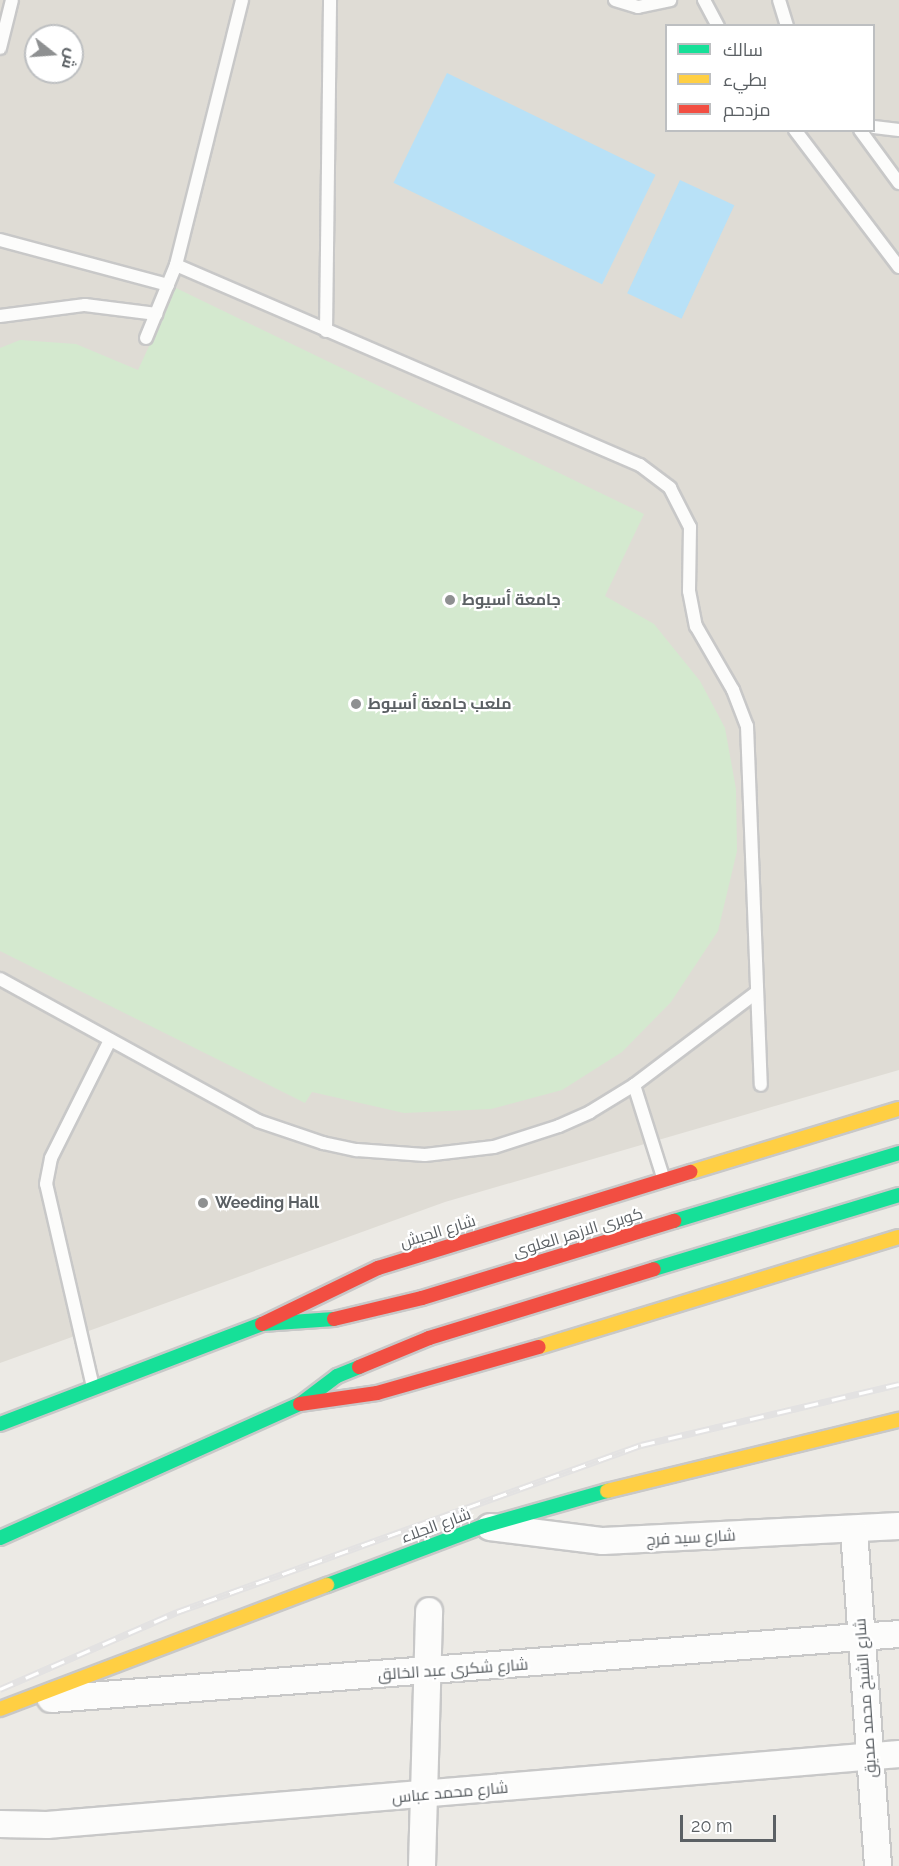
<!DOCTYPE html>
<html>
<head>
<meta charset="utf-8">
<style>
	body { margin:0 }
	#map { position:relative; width:899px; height:1866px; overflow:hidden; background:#eceae5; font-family:Raleway,Cairo,sans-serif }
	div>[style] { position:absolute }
	.education>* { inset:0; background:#dfdcd5 }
	.green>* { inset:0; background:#d4e9cf }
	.water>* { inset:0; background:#b8e1f7; transform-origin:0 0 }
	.roads { filter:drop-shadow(2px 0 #c8c8c8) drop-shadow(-2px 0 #c8c8c8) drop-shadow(0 2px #c8c8c8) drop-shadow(0 -2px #c8c8c8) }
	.lane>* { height:12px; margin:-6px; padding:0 6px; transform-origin:6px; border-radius:6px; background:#fcfcfb }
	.street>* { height:26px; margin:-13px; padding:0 13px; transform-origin:13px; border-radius:13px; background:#fcfcfb }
	.fast>* { height:14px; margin:-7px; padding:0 7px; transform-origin:7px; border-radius:7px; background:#16e098 }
	.slow>* { height:14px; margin:-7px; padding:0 7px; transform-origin:7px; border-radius:7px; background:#ffcf43 }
	.jam>* { height:14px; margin:-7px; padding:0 7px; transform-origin:7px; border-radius:7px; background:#f24e42 }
	.rail>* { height:7px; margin-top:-3.5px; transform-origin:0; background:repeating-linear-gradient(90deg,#fff 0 14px,#e3e2e2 0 28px); box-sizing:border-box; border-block:2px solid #e3e2e2 }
	.dots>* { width:16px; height:16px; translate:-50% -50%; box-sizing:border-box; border:3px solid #fff; border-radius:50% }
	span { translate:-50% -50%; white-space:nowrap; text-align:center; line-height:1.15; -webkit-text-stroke:4.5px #fff; paint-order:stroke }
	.poi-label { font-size:16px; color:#5b6064; font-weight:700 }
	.left { translate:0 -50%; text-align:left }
	.street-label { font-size:16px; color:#5b6064 }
	.legend { position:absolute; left:665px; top:24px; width:210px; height:108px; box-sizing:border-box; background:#fff; border:2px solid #bdbfc1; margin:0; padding:8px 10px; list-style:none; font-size:18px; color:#5b6064 }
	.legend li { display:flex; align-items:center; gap:12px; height:30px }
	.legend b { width:30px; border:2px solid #bdbfc1 }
	.north { position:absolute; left:24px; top:24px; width:60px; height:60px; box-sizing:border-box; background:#fff; border:2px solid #bdbfc1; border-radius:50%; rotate:107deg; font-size:16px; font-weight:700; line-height:24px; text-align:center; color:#5b6064 }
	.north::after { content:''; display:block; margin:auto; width:21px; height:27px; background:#8e9091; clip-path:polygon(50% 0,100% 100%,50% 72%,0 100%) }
	.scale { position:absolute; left:680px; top:1815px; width:96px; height:27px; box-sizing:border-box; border:3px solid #5b6064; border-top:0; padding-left:8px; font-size:18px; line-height:21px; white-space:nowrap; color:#5b6064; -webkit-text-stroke:4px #fff; paint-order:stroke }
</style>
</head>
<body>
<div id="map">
	<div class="education">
		<div style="clip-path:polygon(evenodd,0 0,899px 0,899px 1070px,445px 1202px,0 1363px,0 0,666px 26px,874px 26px,874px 130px,666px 130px,666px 26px,0 0,36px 36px,72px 36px,72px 72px,36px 72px,36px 36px)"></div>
	</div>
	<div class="green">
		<div style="clip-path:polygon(176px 288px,644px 514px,605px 596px,654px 624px,700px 681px,725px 728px,736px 789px,737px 851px,718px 931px,671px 1002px,622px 1052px,562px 1090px,491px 1109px,404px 1113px,312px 1092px,305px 1103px,0 951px,0 348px,20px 340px,76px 344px,138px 370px)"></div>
	</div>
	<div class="water">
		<div style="left:447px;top:73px;width:232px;height:122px;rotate:26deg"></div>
		<div style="left:680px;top:180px;width:60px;height:125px;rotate:25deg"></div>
	</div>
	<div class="roads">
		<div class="lane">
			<div style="left:615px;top:0;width:24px;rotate:17deg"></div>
			<div style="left:638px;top:7px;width:33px;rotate:-12deg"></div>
			<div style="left:704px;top:0;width:30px;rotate:62deg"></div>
			<div style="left:779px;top:0;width:27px;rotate:73deg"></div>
			<div style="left:0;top:48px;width:49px;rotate:-76deg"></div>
			<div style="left:874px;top:127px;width:25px;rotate:7deg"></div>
			<div style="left:795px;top:130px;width:172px;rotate:52.8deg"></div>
			<div style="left:860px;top:130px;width:66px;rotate:53.7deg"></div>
			<div style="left:0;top:240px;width:174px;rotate:15deg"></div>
			<div style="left:176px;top:265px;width:505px;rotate:23.32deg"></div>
			<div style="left:640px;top:465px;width:38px;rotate:37deg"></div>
			<div style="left:670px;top:488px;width:44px;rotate:62.9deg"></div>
			<div style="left:690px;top:527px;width:64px;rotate:90.9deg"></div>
			<div style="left:689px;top:591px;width:36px;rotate:79deg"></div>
			<div style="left:696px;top:626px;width:74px;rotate:60deg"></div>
			<div style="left:733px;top:690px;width:39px;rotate:69deg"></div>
			<div style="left:747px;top:726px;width:359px;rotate:87.8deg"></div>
			<div style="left:0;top:316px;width:86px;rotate:-7.4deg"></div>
			<div style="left:85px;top:305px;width:72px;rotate:7.2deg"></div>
			<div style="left:326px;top:331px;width:331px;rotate:-89.3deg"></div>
			<div style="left:146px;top:338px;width:79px;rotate:-67.7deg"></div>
			<div style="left:176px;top:265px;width:273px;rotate:-76deg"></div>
			<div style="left:0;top:979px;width:294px;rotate:28.8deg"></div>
			<div style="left:258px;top:1121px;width:69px;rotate:18.7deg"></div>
			<div style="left:323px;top:1143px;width:35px;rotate:12deg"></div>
			<div style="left:357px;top:1150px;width:68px;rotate:4.2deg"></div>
			<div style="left:425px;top:1155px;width:69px;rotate:-6.6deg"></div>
			<div style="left:494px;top:1147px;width:68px;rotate:-17.9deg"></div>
			<div style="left:559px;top:1126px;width:34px;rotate:-24deg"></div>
			<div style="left:590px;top:1112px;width:52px;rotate:-31.5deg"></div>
			<div style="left:634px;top:1085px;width:154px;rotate:-37.1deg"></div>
			<div style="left:634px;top:1085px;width:100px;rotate:72.5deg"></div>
			<div style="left:93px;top:1387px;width:208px;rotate:-103deg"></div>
			<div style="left:46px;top:1184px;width:26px;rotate:-79deg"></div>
			<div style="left:51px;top:1158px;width:132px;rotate:-63.4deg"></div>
		</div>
		<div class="street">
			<div style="left:490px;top:1527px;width:114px;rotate:7.1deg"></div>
			<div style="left:603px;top:1541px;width:296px;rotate:-2.9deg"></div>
			<div style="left:854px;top:1530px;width:337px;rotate:85.9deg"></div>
			<div style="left:51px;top:1699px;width:850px;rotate:-4.38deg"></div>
			<div style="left:0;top:1824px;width:47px;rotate:1.2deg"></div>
			<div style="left:47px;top:1825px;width:855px;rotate:-4.76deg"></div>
			<div style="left:422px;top:1866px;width:255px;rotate:-88.4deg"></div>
		</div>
		<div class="fast">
			<div style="left:674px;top:1221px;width:235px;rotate:-16.8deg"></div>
			<div style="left:654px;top:1269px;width:256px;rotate:-16.8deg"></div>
			<div style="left:0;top:1424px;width:280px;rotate:-20.9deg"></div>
			<div style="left:262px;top:1324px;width:72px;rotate:-4deg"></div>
			<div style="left:0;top:1538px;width:329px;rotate:-24.1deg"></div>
			<div style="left:300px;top:1404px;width:46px;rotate:-37.1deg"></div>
			<div style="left:337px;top:1376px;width:24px;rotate:-22deg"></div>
			<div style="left:327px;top:1585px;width:167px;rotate:-20.7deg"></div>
			<div style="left:483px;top:1526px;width:129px;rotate:-15.8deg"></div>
		</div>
		<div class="slow">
			<div style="left:691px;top:1172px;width:217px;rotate:-16.9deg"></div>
			<div style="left:539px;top:1347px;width:376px;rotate:-17deg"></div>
			<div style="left:607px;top:1491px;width:301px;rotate:-13.7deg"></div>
			<div style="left:0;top:1709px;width:350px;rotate:-20.8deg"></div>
		</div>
		<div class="jam">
			<div style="left:334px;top:1319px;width:90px;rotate:-13.4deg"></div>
			<div style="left:422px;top:1298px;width:264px;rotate:-17deg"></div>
			<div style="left:262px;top:1324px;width:129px;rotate:-25.8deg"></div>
			<div style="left:378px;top:1268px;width:327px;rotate:-17.1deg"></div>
			<div style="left:359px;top:1367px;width:76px;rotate:-22.5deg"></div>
			<div style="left:429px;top:1338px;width:235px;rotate:-17deg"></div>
			<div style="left:300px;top:1404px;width:78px;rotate:-8.1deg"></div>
			<div style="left:377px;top:1393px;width:168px;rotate:-15.9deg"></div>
		</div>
	</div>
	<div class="rail">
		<div style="left:0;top:1689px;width:193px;rotate:-23.5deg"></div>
		<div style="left:177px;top:1612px;width:493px;rotate:-19.8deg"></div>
		<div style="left:641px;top:1445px;width:265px;rotate:-13.3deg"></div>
	</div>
	<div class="dots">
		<div style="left:450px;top:600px;background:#8e9091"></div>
		<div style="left:356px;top:704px;background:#8e9091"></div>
		<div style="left:203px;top:1203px;background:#8e9091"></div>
	</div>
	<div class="poi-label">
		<span class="left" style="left:462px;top:600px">جامعة أسيوط</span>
		<span class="left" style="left:368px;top:704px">ملعب جامعة أسيوط</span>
		<span class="left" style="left:215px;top:1203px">Weeding Hall</span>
	</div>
	<div class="street-label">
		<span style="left:438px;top:1232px;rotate:-17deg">شارع الجيش</span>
		<span style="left:578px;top:1233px;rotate:-17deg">كوبرى الازهر العلوى</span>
		<span style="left:436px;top:1526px;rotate:-20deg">شارع الجلاء</span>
		<span style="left:691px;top:1538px;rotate:-3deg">شارع سيد فرج</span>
		<span style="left:453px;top:1670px;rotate:-4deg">شارع شكرى عبد الخالق</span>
		<span style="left:866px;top:1698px;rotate:-94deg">شارع الشيخ محمد صديق</span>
		<span style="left:450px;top:1793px;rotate:-5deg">شارع محمد عباس</span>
	</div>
	<ul class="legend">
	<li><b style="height:8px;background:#16e098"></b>سالك</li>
	<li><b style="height:8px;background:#ffcf43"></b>بطيء</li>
	<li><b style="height:8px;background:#f24e42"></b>مزدحم</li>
	</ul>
	<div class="north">ش</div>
	<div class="scale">20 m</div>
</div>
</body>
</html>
